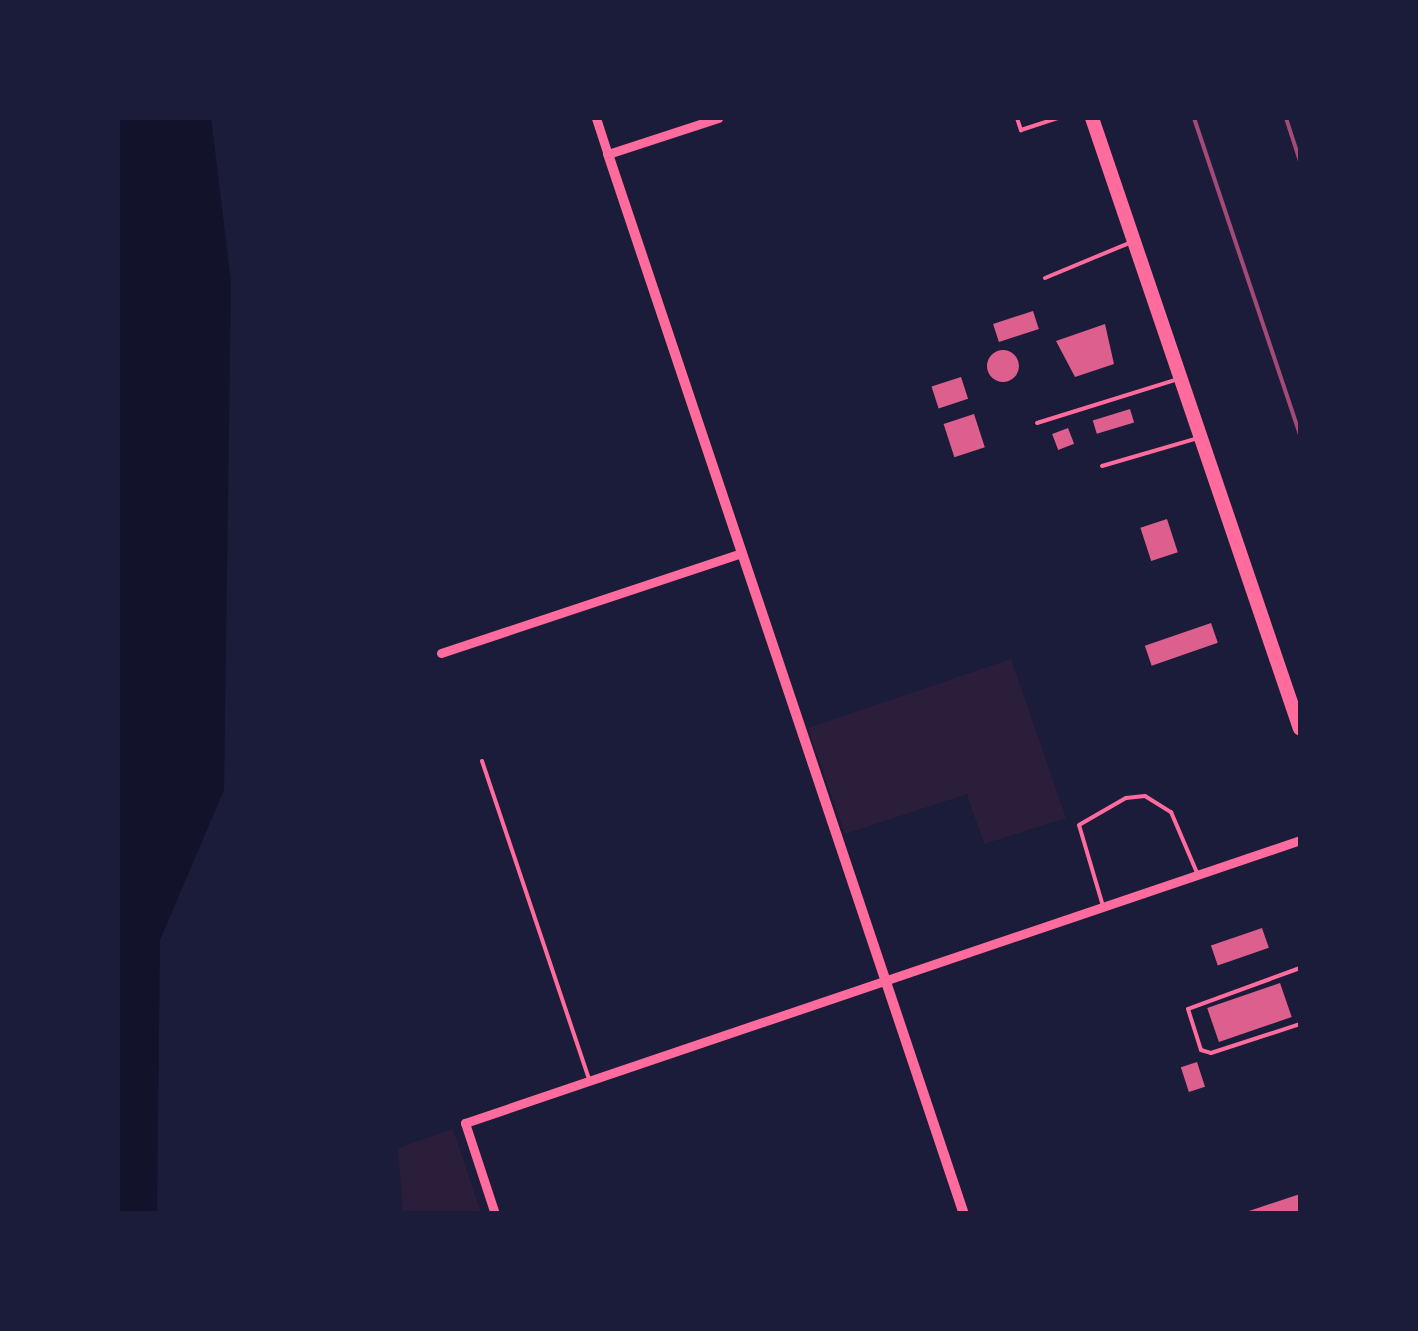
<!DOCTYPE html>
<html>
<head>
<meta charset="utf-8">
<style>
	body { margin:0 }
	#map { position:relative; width:1418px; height:1331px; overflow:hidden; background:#1b1b3a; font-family:Commissioner,sans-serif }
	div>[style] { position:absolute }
	.green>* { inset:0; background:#2a1e3b }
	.water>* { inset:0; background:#12122b }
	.building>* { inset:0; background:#dd5f8e; transform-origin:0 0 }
	.round { border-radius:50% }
	.service>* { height:4px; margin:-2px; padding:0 2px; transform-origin:2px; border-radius:2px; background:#ff6b9d }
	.minor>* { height:9px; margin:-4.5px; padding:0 4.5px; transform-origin:4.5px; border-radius:4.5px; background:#ff6b9d }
	.tertiary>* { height:10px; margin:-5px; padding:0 5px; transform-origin:5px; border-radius:5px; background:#ff6b9d }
	.primary>* { height:14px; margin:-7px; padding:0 7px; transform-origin:7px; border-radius:7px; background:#ff6b9d }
	.rail>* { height:4px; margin:-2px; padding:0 2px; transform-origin:2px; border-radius:2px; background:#a44b75 }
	span { translate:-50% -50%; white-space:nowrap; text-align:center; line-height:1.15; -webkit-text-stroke:8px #1b1b3a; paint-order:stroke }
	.frame { position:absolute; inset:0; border:120px solid #1b1b3a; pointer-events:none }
</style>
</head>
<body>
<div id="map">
	<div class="green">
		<div style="clip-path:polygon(1011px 659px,1066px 818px,984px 844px,967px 794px,845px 834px,808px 728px)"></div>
		<div style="clip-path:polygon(453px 1129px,481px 1213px,403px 1213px,398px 1148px)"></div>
	</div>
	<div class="water">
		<div style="clip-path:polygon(118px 118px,211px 118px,231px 282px,224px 790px,160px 940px,157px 1214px,118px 1213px)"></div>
	</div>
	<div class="building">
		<div style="left:1033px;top:311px;width:19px;height:42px;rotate:72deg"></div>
		<div style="clip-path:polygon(1105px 324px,1114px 364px,1075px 377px,1056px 341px)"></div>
		<div class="round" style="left:987px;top:350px;width:32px;height:32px"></div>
		<div style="left:961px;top:377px;width:23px;height:31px;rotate:72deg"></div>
		<div style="left:1130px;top:409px;width:14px;height:39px;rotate:73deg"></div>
		<div style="left:974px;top:414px;width:35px;height:32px;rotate:72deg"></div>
		<div style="left:1068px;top:428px;width:17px;height:17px;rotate:69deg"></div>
		<div style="left:1167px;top:519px;width:35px;height:28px;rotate:72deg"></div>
		<div style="left:1211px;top:623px;width:21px;height:70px;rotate:71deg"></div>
		<div style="left:1262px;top:928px;width:21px;height:54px;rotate:71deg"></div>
		<div style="left:1280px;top:983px;width:36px;height:77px;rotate:71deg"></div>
		<div style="left:1197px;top:1062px;width:26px;height:17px;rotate:72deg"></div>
		<div style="clip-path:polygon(1300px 1194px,1300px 1214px,1243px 1214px,1243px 1213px)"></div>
	</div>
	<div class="service">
		<div style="left:1017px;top:118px;width:13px;rotate:72deg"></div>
		<div style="left:1021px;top:130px;width:40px;rotate:-18deg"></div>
		<div style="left:1045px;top:278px;width:91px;rotate:-22.6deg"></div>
		<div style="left:1037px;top:423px;width:145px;rotate:-17.3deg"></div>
		<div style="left:1102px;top:466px;width:97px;rotate:-16.2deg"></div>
		<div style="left:482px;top:761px;width:338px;rotate:71.4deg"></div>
		<div style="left:1103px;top:906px;width:84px;rotate:-106.5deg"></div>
		<div style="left:1079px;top:825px;width:54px;rotate:-29.9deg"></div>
		<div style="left:1126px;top:798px;width:19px;rotate:-6deg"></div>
		<div style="left:1145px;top:796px;width:31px;rotate:32deg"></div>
		<div style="left:1171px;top:812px;width:69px;rotate:66.8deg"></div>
		<div style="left:1300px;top:968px;width:119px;rotate:159.9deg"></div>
		<div style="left:1188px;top:1009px;width:43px;rotate:72.4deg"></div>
		<div style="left:1201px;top:1050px;width:10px;rotate:17deg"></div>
		<div style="left:1211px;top:1053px;width:94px;rotate:-18deg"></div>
	</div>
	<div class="minor">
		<div style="left:596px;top:118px;width:38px;rotate:72deg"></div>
		<div style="left:608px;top:154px;width:116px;rotate:-18.1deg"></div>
		<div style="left:441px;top:653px;width:316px;rotate:-18.4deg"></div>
		<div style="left:495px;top:1214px;width:96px;rotate:-108.2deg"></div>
		<div style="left:465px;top:1123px;width:882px;rotate:-18.72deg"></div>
	</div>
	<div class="tertiary">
		<div style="left:608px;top:154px;width:1118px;rotate:71.44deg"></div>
	</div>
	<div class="primary">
		<div style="left:1092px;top:118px;width:645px;rotate:71.2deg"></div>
	</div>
	<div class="rail">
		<div style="left:1194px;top:118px;width:334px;rotate:71.5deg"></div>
		<div style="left:1286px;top:118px;width:45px;rotate:72deg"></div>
	</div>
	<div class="frame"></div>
</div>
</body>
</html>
